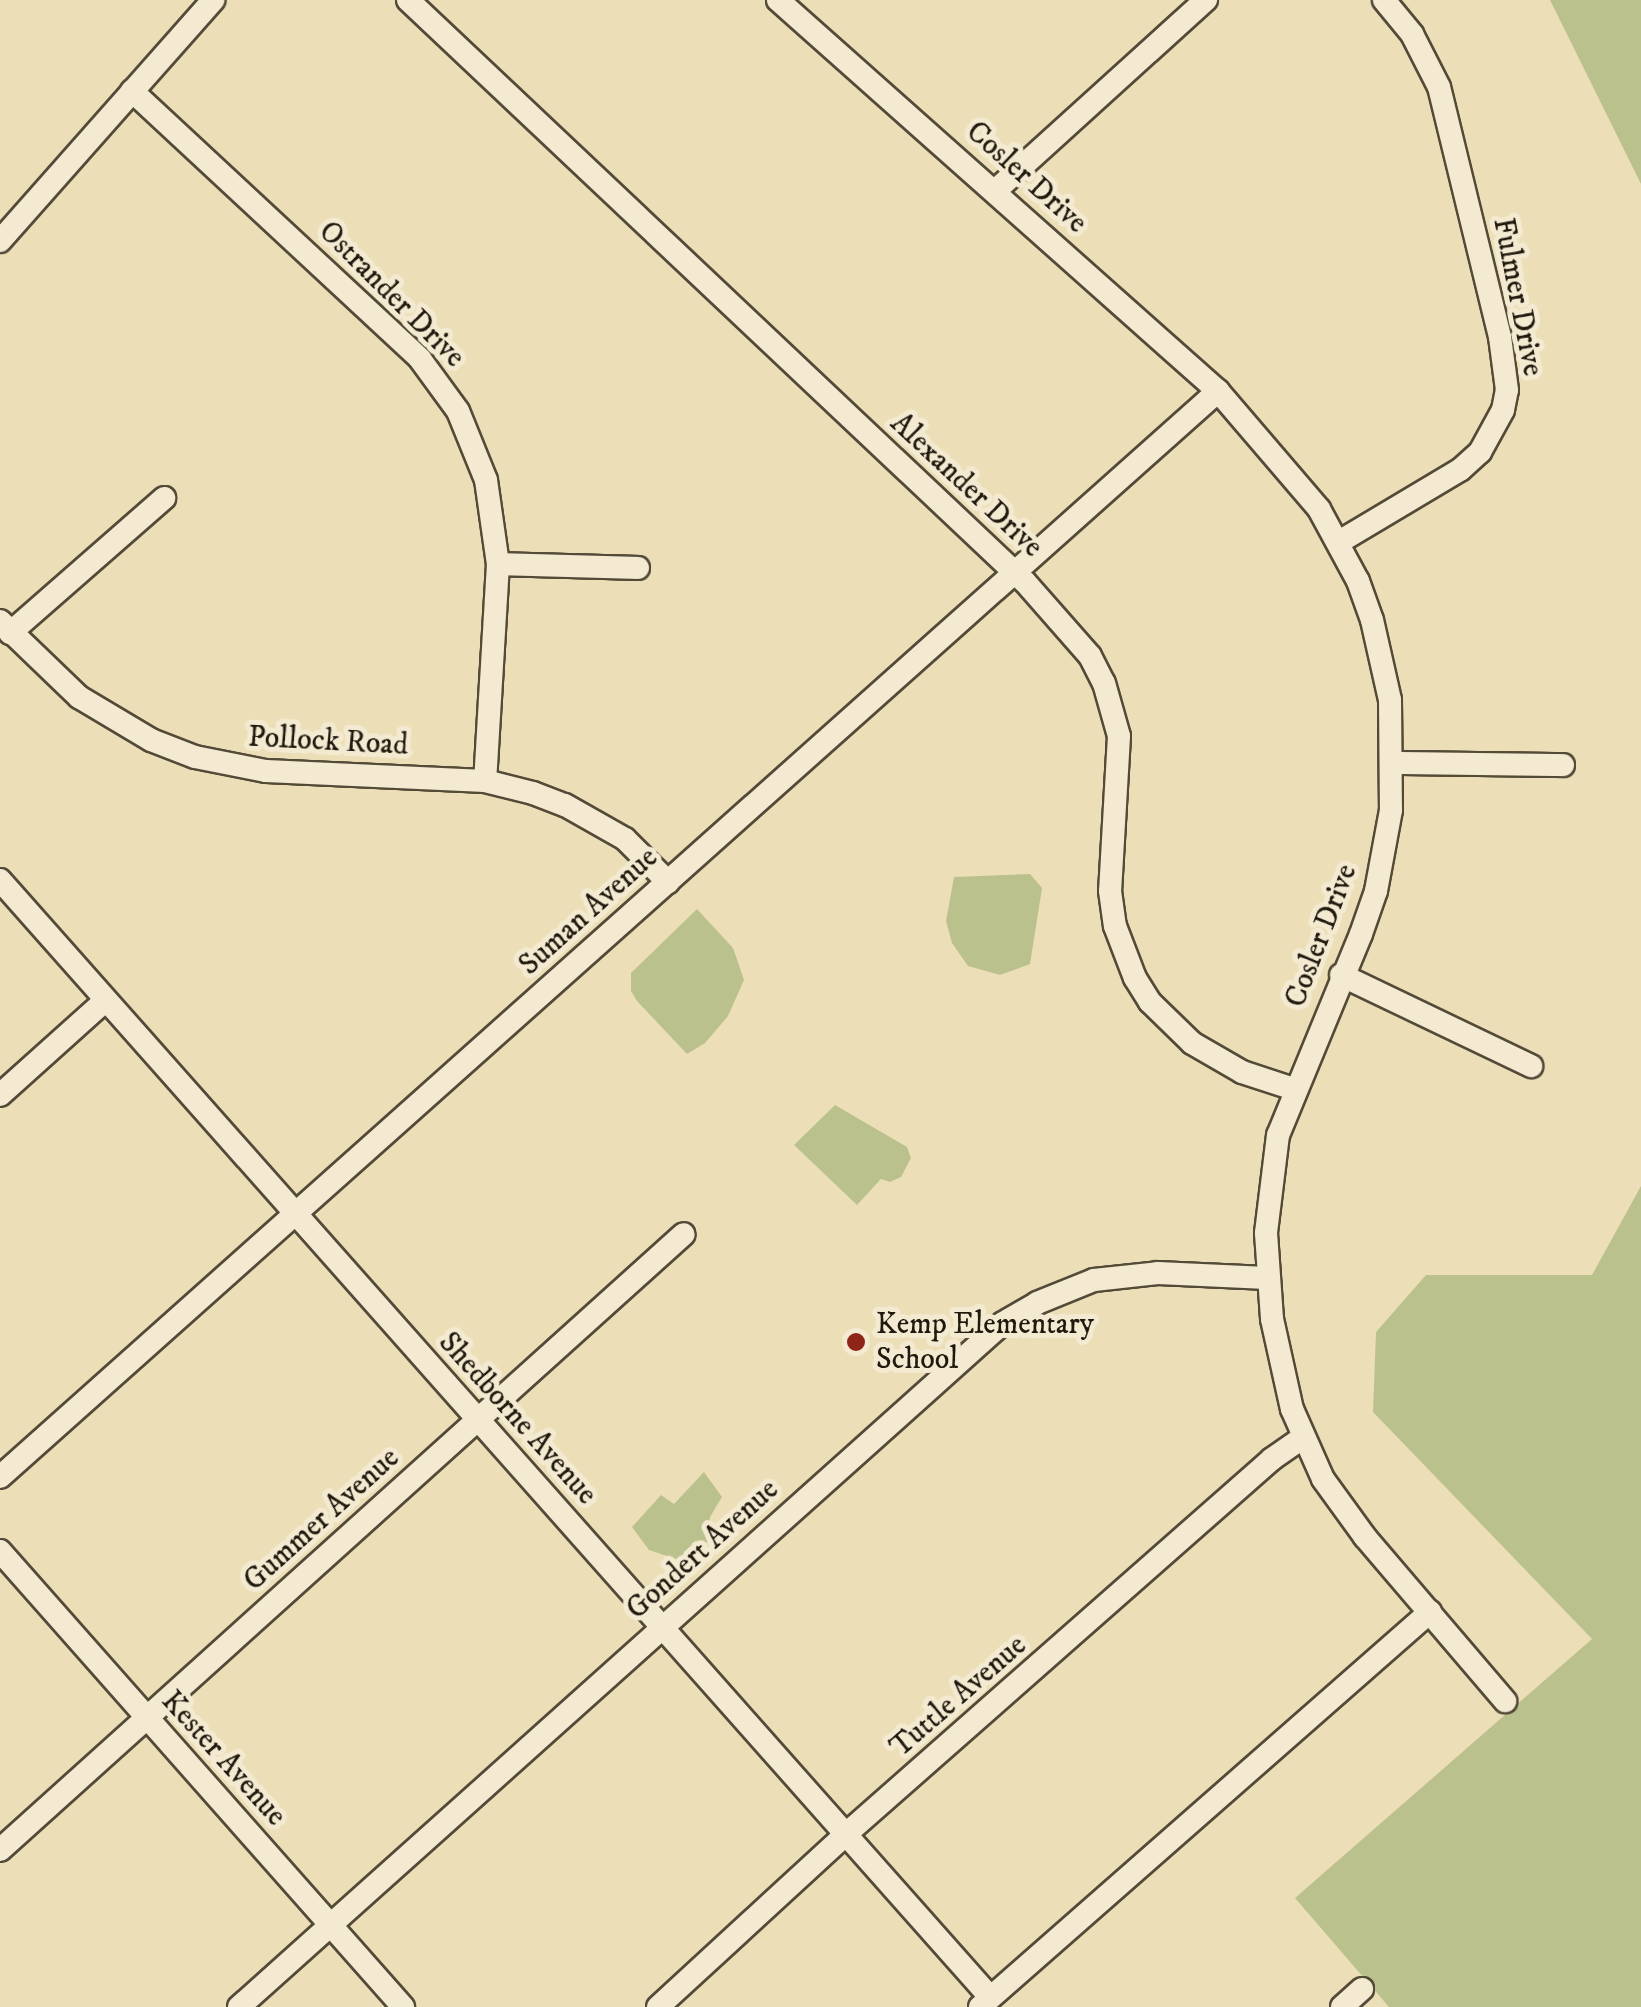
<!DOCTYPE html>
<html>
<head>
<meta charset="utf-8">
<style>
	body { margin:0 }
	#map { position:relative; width:1641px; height:2007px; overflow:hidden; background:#ecdfb8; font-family:"IM FELL DW Pica",serif }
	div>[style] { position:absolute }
	.green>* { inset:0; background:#bbc18d }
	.roads { filter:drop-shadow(2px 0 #534a38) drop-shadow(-2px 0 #534a38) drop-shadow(0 2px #534a38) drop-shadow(0 -2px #534a38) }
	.minor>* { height:22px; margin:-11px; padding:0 11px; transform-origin:11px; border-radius:11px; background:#f3ead1 }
	.dots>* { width:28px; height:28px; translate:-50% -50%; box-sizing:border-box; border:5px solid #f3ead1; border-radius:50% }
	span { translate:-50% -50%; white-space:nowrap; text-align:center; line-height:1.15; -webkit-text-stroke:10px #f3ead1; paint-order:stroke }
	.street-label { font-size:30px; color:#20190e }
	.poi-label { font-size:30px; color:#20190e }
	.left { translate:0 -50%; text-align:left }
</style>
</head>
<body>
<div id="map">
	<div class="green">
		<div style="clip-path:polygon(1550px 0,1641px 0,1641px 184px)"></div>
		<div style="clip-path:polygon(1030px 874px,1042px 888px,1030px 964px,1000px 975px,968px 966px,952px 943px,946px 921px,954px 877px)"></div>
		<div style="clip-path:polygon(697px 909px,733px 948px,744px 980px,728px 1016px,705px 1043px,687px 1054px,637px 1001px,631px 991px,631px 973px)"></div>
		<div style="clip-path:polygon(835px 1105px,907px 1147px,911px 1158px,901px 1177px,890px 1182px,881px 1179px,857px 1205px,794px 1145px)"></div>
		<div style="clip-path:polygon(1641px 1186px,1641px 2007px,1389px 2007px,1295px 1898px,1592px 1639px,1373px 1412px,1376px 1332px,1426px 1275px,1592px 1275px)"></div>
		<div style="clip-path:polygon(704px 1472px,722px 1497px,710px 1517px,707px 1542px,682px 1561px,649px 1550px,632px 1527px,661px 1495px,674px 1504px)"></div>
	</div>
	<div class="roads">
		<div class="minor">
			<div style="left:408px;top:0;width:848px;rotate:43.33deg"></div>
			<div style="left:1025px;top:582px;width:98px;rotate:48.7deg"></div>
			<div style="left:1090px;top:656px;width:30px;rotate:63deg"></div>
			<div style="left:1104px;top:683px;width:55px;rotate:74.2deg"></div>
			<div style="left:1119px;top:736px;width:155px;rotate:93.3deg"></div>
			<div style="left:1110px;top:891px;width:35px;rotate:82deg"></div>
			<div style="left:1115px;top:926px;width:56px;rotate:69deg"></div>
			<div style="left:1135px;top:978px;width:28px;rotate:58deg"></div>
			<div style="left:1150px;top:1002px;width:59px;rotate:44.3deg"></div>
			<div style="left:1192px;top:1043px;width:58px;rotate:30.1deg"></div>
			<div style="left:1242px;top:1072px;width:55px;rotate:18.1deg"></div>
			<div style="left:778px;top:0;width:589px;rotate:41.63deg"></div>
			<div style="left:1218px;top:391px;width:155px;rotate:49.4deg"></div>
			<div style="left:1319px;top:509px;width:82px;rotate:61.6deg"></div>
			<div style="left:1358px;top:581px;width:41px;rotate:70.3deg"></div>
			<div style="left:1372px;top:620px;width:82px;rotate:77.3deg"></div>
			<div style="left:1390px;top:700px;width:110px;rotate:89.5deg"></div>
			<div style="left:1391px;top:810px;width:82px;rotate:100.5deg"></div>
			<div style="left:1376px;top:891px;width:46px;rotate:109.2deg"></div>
			<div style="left:1361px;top:934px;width:217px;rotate:112.4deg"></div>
			<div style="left:1278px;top:1135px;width:99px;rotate:97deg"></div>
			<div style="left:1266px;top:1233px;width:86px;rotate:86deg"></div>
			<div style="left:1272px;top:1319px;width:92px;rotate:77.5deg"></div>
			<div style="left:1292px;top:1409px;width:77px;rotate:66.1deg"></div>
			<div style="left:1323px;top:1479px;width:72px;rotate:54.1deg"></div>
			<div style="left:1365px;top:1537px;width:216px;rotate:49.5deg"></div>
			<div style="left:132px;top:91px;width:393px;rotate:42.9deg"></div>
			<div style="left:420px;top:359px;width:64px;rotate:53.8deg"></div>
			<div style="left:458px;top:411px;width:74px;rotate:67.9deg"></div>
			<div style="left:486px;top:480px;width:85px;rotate:81.9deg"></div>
			<div style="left:498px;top:564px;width:217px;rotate:93.4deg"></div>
			<div style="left:995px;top:191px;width:285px;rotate:-42.2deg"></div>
			<div style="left:0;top:241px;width:322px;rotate:-48.5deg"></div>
			<div style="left:1339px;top:542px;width:141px;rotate:-30.8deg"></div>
			<div style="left:1460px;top:470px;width:27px;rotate:-42deg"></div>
			<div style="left:1480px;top:452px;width:48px;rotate:-61.3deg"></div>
			<div style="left:1503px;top:410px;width:20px;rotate:-79deg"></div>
			<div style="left:1507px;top:390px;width:53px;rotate:-97.5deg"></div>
			<div style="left:1500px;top:337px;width:257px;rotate:-103.7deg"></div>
			<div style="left:1439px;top:87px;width:59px;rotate:-117deg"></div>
			<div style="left:1412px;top:34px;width:44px;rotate:-129.5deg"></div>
			<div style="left:498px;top:564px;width:140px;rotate:1.6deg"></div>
			<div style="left:0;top:621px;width:110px;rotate:43.9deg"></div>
			<div style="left:79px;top:697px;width:84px;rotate:30.8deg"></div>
			<div style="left:151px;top:740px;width:47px;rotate:21.1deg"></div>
			<div style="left:195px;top:757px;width:72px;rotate:11.2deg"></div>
			<div style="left:266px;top:771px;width:219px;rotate:2.6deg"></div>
			<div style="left:485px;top:781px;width:49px;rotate:14deg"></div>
			<div style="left:533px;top:793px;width:34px;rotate:21deg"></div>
			<div style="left:565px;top:805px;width:69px;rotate:29.5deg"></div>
			<div style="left:625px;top:839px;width:61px;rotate:45deg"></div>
			<div style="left:10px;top:633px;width:205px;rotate:-41.2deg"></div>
			<div style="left:1393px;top:763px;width:170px;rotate:0.7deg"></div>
			<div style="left:0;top:880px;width:1493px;rotate:48.45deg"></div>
			<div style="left:1341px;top:975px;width:211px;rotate:25.6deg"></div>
			<div style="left:0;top:1095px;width:142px;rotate:-41.9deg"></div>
			<div style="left:0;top:1477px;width:1632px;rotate:-41.72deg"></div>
			<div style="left:0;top:1551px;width:609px;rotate:48.53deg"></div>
			<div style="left:0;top:1850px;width:920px;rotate:-42.01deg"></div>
			<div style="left:239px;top:2007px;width:1025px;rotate:-41.84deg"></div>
			<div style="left:1003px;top:1323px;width:39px;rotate:-30deg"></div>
			<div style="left:1037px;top:1303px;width:61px;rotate:-22deg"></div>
			<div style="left:1094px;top:1280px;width:64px;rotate:-6.2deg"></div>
			<div style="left:1158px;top:1273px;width:109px;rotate:2.6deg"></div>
			<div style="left:658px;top:2007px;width:254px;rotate:-42.6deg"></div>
			<div style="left:845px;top:1835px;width:569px;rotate:-41.37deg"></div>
			<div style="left:1272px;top:1459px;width:38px;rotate:-35deg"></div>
			<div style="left:980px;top:2007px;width:599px;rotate:-41.28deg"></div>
			<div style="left:1342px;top:2007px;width:27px;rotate:-42deg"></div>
		</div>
	</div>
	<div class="dots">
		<div style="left:856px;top:1342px;background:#8f2418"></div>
	</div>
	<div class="street-label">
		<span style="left:1026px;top:178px;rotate:42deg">Cosler Drive</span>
		<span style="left:391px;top:295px;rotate:45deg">Ostrander Drive</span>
		<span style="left:1517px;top:297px;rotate:79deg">Fulmer Drive</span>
		<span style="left:966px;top:486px;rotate:43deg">Alexander Drive</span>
		<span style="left:328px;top:742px;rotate:3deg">Pollock Road</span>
		<span style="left:589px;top:912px;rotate:-42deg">Suman Avenue</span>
		<span style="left:1322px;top:936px;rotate:-69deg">Cosler Drive</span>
		<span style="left:517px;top:1419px;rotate:48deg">Shedborne Avenue</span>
		<span style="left:322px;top:1520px;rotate:-42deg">Gummer Avenue</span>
		<span style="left:703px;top:1550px;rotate:-42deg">Gondert Avenue</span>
		<span style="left:959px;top:1697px;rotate:-41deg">Tuttle Avenue</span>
		<span style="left:223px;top:1759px;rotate:48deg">Kester Avenue</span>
	</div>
	<div class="poi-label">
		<span class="left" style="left:876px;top:1342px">Kemp Elementary<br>School</span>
	</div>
</div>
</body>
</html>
